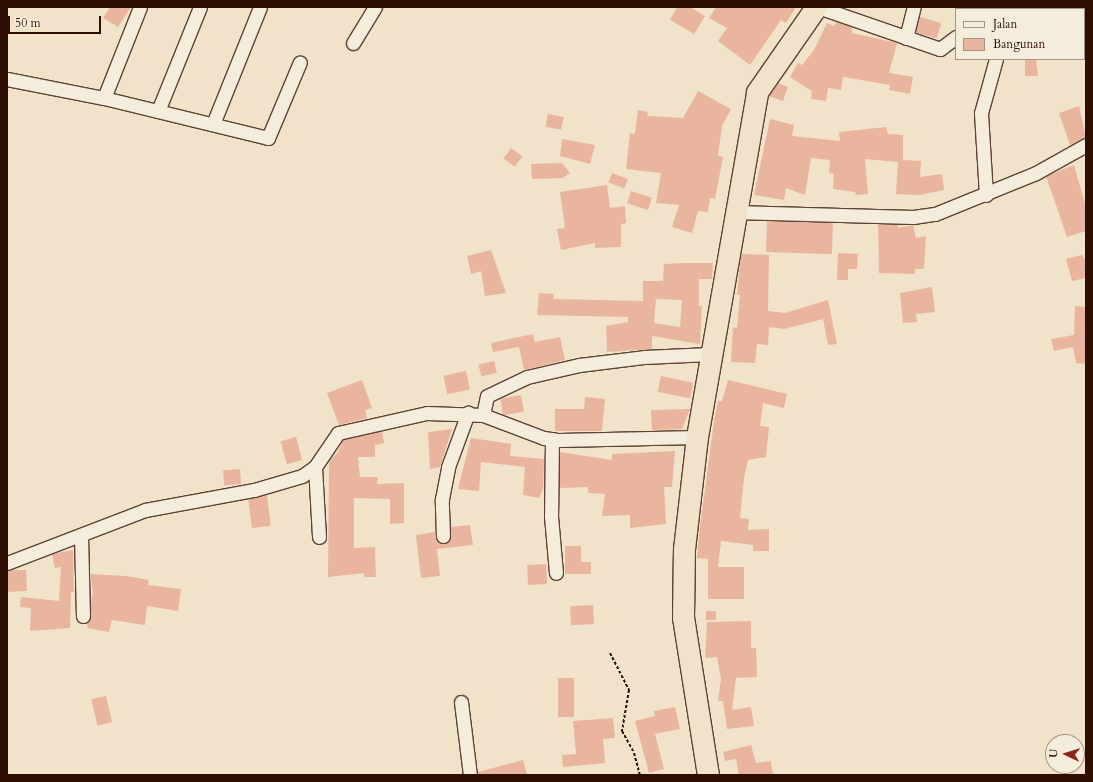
<!DOCTYPE html>
<html>
<head>
<meta charset="utf-8">
<style>
	body { margin:0 }
	#map { position:relative; width:1093px; height:782px; overflow:hidden; background:#f0e3c9; font-family:Cardo,serif }
	div>[style] { position:absolute }
	.building>* { inset:0; background:#eab59e; transform-origin:0 0 }
	.path>* { height:2px; margin-top:-1px; transform-origin:0; background:repeating-linear-gradient(90deg,#2e0d02 0 3px,transparent 0 5px) }
	.roads { filter:drop-shadow(1px 0 #5e4234) drop-shadow(-1px 0 #5e4234) drop-shadow(0 1px #5e4234) drop-shadow(0 -1px #5e4234) }
	.minor>* { height:13px; margin:-6.5px; padding:0 6.5px; transform-origin:6.5px; border-radius:6.5px; background:#f5eddc }
	.trunk>* { height:21px; margin:-10.5px; padding:0 10.5px; transform-origin:10.5px; border-radius:10.5px; background:#f0e3c9 }
	span { translate:-50% -50%; white-space:nowrap; text-align:center; line-height:1.15; -webkit-text-stroke:3px #f5eddc; paint-order:stroke }
	.frame { position:absolute; inset:0; border:8px solid #2e0d02; pointer-events:none }
	.legend { position:absolute; left:955px; top:8px; width:130px; height:52px; box-sizing:border-box; background:#f5eddc; border:1px solid #a59385; margin:0; padding:5px 7px; list-style:none; font-size:12px; color:#2e0d02 }
	.legend li { display:flex; align-items:center; gap:8px; height:20px }
	.legend b { width:20px; border:1px solid #a59385 }
	.north { position:absolute; left:1045px; top:734px; width:40px; height:40px; box-sizing:border-box; background:#f5eddc; border:1px solid #a59385; border-radius:50%; rotate:274deg; font-size:11px; font-weight:700; line-height:16px; text-align:center; color:#2e0d02 }
	.north::after { content:''; display:block; margin:auto; width:14px; height:18px; background:#8f2418; clip-path:polygon(50% 0,100% 100%,50% 72%,0 100%) }
	.scale { position:absolute; left:8px; top:16px; width:93px; height:18px; box-sizing:border-box; border:2px solid #2e0d02; border-top:0; padding-left:5px; font-size:12px; line-height:14px; white-space:nowrap; color:#2e0d02; -webkit-text-stroke:3px #f5eddc; paint-order:stroke }
</style>
</head>
<body>
<div id="map">
	<div class="building">
		<div style="clip-path:polygon(110px 7px,131px 7px,118px 27px,103px 18px)"></div>
		<div style="clip-path:polygon(677px 7px,690px 7px,705px 16px,694px 34px,670px 20px)"></div>
		<div style="clip-path:polygon(716px 7px,796px 7px,786px 23px,781px 20px,750px 65px,718px 41px,727px 28px,709px 18px)"></div>
		<div style="left:920px;top:17px;width:22px;height:16px;rotate:16deg"></div>
		<div style="clip-path:polygon(836px 22px,852px 27px,852px 33px,897px 43px,889px 73px,913px 77px,910px 94px,889px 90px,890px 85px,843px 77px,841px 90px,828px 88px,826px 101px,811px 99px,812px 91px,790px 77px,798px 63px,802px 65px,814px 50px,827px 23px,834px 26px)"></div>
		<div style="clip-path:polygon(1025px 59px,1036px 59px,1038px 76px,1025px 76px)"></div>
		<div style="clip-path:polygon(778px 83px,788px 87px,783px 101px,769px 96px)"></div>
		<div style="clip-path:polygon(698px 91px,731px 109px,722px 126px,718px 156px,723px 157px,715px 199px,710px 198px,708px 212px,698px 211px,692px 233px,672px 227px,679px 205px,656px 203px,661px 173px,626px 169px,630px 133px,635px 134px,638px 110px,648px 112px,647px 116px,683px 118px)"></div>
		<div style="clip-path:polygon(1079px 106px,1086px 137px,1070px 145px,1059px 113px)"></div>
		<div style="left:548px;top:114px;width:16px;height:13px;rotate:11deg"></div>
		<div style="clip-path:polygon(770px 119px,794px 125px,792px 136px,840px 141px,839px 132px,886px 127px,888px 134px,903px 135px,903px 160px,921px 161px,920px 177px,942px 174px,944px 190px,920px 195px,896px 194px,898px 162px,865px 159px,868px 194px,856px 195px,855px 192px,833px 189px,834px 174px,829px 173px,830px 160px,811px 158px,805px 195px,786px 188px,784px 200px,754px 195px)"></div>
		<div style="clip-path:polygon(562px 139px,595px 145px,590px 164px,560px 156px)"></div>
		<div style="left:511px;top:148px;width:14px;height:13px;rotate:36deg"></div>
		<div style="clip-path:polygon(562px 163px,570px 173px,563px 178px,532px 179px,531px 164px)"></div>
		<div style="clip-path:polygon(1074px 165px,1086px 207px,1086px 231px,1067px 237px,1046px 176px)"></div>
		<div style="left:612px;top:173px;width:17px;height:10px;rotate:21deg"></div>
		<div style="clip-path:polygon(607px 185px,610px 208px,625px 206px,626px 223px,621px 224px,621px 247px,595px 248px,595px 243px,561px 250px,557px 229px,565px 228px,560px 192px)"></div>
		<div style="left:631px;top:191px;width:22px;height:13px;rotate:18deg"></div>
		<div style="left:767px;top:221px;width:66px;height:31px;rotate:2deg"></div>
		<div style="clip-path:polygon(878px 224px,898px 225px,898px 228px,913px 225px,916px 238px,926px 236px,924px 269px,915px 269px,915px 274px,879px 273px)"></div>
		<div style="clip-path:polygon(491px 250px,506px 293px,485px 296px,481px 271px,471px 274px,467px 256px)"></div>
		<div style="clip-path:polygon(838px 253px,858px 254px,857px 269px,848px 269px,848px 280px,837px 280px)"></div>
		<div style="clip-path:polygon(741px 254px,769px 255px,768px 311px,785px 313px,828px 300px,837px 344px,828px 345px,823px 319px,784px 329px,769px 327px,768px 345px,757px 344px,755px 363px,731px 362px,733px 327px,737px 328px,740px 295px,737px 295px)"></div>
		<div style="clip-path:polygon(1082px 255px,1086px 261px,1086px 278px,1072px 281px,1066px 259px)"></div>
		<div style="clip-path:polygon(evenodd,684px 263px,713px 263px,712px 279px,699px 279px,699px 306px,702px 306px,700px 344px,652px 336px,652px 349px,607px 352px,606px 326px,628px 322px,628px 317px,537px 315px,539px 293px,554px 294px,553px 299px,643px 301px,643px 281px,663px 281px,664px 264px,684px 263px,656px 299px,682px 300px,680px 327px,654px 323px,656px 299px)"></div>
		<div style="clip-path:polygon(932px 287px,935px 312px,916px 314px,917px 322px,903px 323px,900px 293px)"></div>
		<div style="clip-path:polygon(1075px 306px,1086px 307px,1086px 364px,1076px 363px,1073px 347px,1054px 351px,1051px 339px,1074px 335px)"></div>
		<div style="clip-path:polygon(533px 334px,535px 342px,560px 337px,565px 360px,524px 370px,519px 347px,493px 352px,491px 343px)"></div>
		<div style="left:494px;top:361px;width:12px;height:16px;rotate:76deg"></div>
		<div style="left:466px;top:371px;width:19px;height:23px;rotate:78deg"></div>
		<div style="left:661px;top:376px;width:33px;height:16px;rotate:12deg"></div>
		<div style="clip-path:polygon(362px 380px,372px 408px,365px 410px,367px 418px,339px 425px,327px 393px)"></div>
		<div style="clip-path:polygon(728px 380px,787px 394px,784px 408px,763px 403px,760px 426px,769px 427px,766px 457px,748px 460px,744px 478px,740px 518px,749px 519px,748px 530px,769px 529px,769px 551px,753px 551px,753px 545px,721px 541px,718px 567px,744px 567px,744px 599px,708px 599px,708px 559px,697px 558px,699px 535px,714px 421px,718px 401px,722px 401px)"></div>
		<div style="left:521px;top:395px;width:17px;height:21px;rotate:80deg"></div>
		<div style="clip-path:polygon(585px 397px,605px 399px,602px 431px,555px 431px,555px 409px,584px 409px)"></div>
		<div style="clip-path:polygon(690px 409px,682px 429px,652px 430px,651px 410px)"></div>
		<div style="clip-path:polygon(452px 429px,440px 467px,430px 469px,428px 432px)"></div>
		<div style="clip-path:polygon(382px 431px,384px 443px,375px 445px,375px 457px,358px 457px,360px 477px,378px 477px,377px 484px,404px 483px,404px 523px,390px 524px,390px 499px,354px 498px,354px 548px,375px 547px,376px 577px,364px 577px,364px 573px,328px 577px,329px 461px,338px 452px,343px 440px)"></div>
		<div style="left:296px;top:437px;width:24px;height:16px;rotate:75deg"></div>
		<div style="clip-path:polygon(471px 438px,511px 444px,510px 456px,544px 459px,543px 488px,539px 498px,523px 495px,525px 467px,481px 462px,479px 491px,458px 489px)"></div>
		<div style="clip-path:polygon(675px 451px,672px 487px,664px 487px,666px 524px,630px 528px,630px 515px,602px 516px,605px 494px,588px 493px,588px 487px,559px 488px,560px 452px,612px 460px,612px 454px)"></div>
		<div style="left:240px;top:469px;width:15px;height:17px;rotate:86deg"></div>
		<div style="left:267px;top:495px;width:31px;height:19px;rotate:83deg"></div>
		<div style="clip-path:polygon(470px 525px,473px 545px,437px 549px,440px 576px,421px 578px,416px 535px,435px 532px,436px 540px,444px 544px,450px 539px,451px 527px)"></div>
		<div style="clip-path:polygon(565px 546px,581px 546px,581px 562px,591px 562px,591px 574px,565px 574px)"></div>
		<div style="clip-path:polygon(73px 550px,74px 592px,71px 592px,70px 628px,30px 631px,31px 608px,20px 607px,21px 597px,59px 601px,61px 567px,55px 568px,52px 554px)"></div>
		<div style="left:546px;top:564px;width:20px;height:19px;rotate:87deg"></div>
		<div style="clip-path:polygon(11px 570px,26px 570px,27px 591px,7px 592px,7px 571px)"></div>
		<div style="clip-path:polygon(90px 574px,126px 576px,149px 580px,148px 585px,181px 589px,178px 611px,147px 606px,145px 625px,112px 620px,109px 632px,87px 628px,93px 592px)"></div>
		<div style="left:593px;top:605px;width:19px;height:23px;rotate:87deg"></div>
		<div style="left:706px;top:611px;width:10px;height:9px"></div>
		<div style="clip-path:polygon(751px 621px,751px 648px,756px 648px,757px 677px,736px 678px,732px 710px,751px 707px,754px 726px,727px 729px,723px 701px,718px 701px,721px 679px,717px 657px,705px 658px,707px 622px)"></div>
		<div style="left:558px;top:678px;width:16px;height:39px"></div>
		<div style="left:106px;top:696px;width:27px;height:15px;rotate:77deg"></div>
		<div style="clip-path:polygon(675px 707px,680px 729px,655px 734px,664px 769px,649px 773px,635px 721px,655px 716px,654px 711px)"></div>
		<div style="clip-path:polygon(613px 718px,615px 738px,603px 739px,605px 763px,563px 767px,562px 755px,576px 754px,573px 721px)"></div>
		<div style="clip-path:polygon(751px 745px,756px 763px,771px 761px,773px 775px,739px 775px,736px 759px,725px 761px,723px 752px)"></div>
		<div style="clip-path:polygon(523px 760px,527px 775px,479px 775px,478px 772px)"></div>
	</div>
	<div class="path">
		<div style="left:610px;top:653px;width:42px;rotate:62.8deg"></div>
		<div style="left:629px;top:690px;width:42px;rotate:99.7deg"></div>
		<div style="left:622px;top:731px;width:25px;rotate:61deg"></div>
		<div style="left:634px;top:753px;width:23px;rotate:75deg"></div>
	</div>
	<div class="roads">
		<div class="minor">
			<div style="left:818px;top:7px;width:129px;rotate:19deg"></div>
			<div style="left:940px;top:49px;width:20px;rotate:-37deg"></div>
			<div style="left:1005px;top:9px;width:2px;rotate:-63deg"></div>
			<div style="left:906px;top:38px;width:32px;rotate:-76deg"></div>
			<div style="left:353px;top:43px;width:42px;rotate:-58.6deg"></div>
			<div style="left:7px;top:79px;width:99px;rotate:11.1deg"></div>
			<div style="left:104px;top:98px;width:98px;rotate:-68.4deg"></div>
			<div style="left:104px;top:98px;width:169px;rotate:13.7deg"></div>
			<div style="left:268px;top:138px;width:82px;rotate:-67.2deg"></div>
			<div style="left:158px;top:111px;width:112px;rotate:-68deg"></div>
			<div style="left:213px;top:124px;width:126px;rotate:-68.1deg"></div>
			<div style="left:986px;top:195px;width:82px;rotate:-93.5deg"></div>
			<div style="left:981px;top:113px;width:56px;rotate:-74.5deg"></div>
			<div style="left:734px;top:212px;width:179px;rotate:1.6deg"></div>
			<div style="left:913px;top:217px;width:22px;rotate:-8deg"></div>
			<div style="left:935px;top:214px;width:109px;rotate:-22.1deg"></div>
			<div style="left:1036px;top:173px;width:57px;rotate:-29.2deg"></div>
			<div style="left:483px;top:415px;width:19px;rotate:-78deg"></div>
			<div style="left:487px;top:396px;width:44px;rotate:-25.4deg"></div>
			<div style="left:527px;top:377px;width:53px;rotate:-13deg"></div>
			<div style="left:579px;top:365px;width:65px;rotate:-7deg"></div>
			<div style="left:644px;top:357px;width:66px;rotate:-2.6deg"></div>
			<div style="left:552px;top:439px;width:77px;rotate:90.7deg"></div>
			<div style="left:551px;top:516px;width:57px;rotate:85deg"></div>
			<div style="left:315px;top:467px;width:70px;rotate:86.7deg"></div>
			<div style="left:81px;top:535px;width:81px;rotate:88.6deg"></div>
			<div style="left:443px;top:536px;width:37px;rotate:-92deg"></div>
			<div style="left:442px;top:499px;width:33px;rotate:-79deg"></div>
			<div style="left:448px;top:467px;width:58px;rotate:-69.7deg"></div>
			<div style="left:7px;top:563px;width:148px;rotate:-21deg"></div>
			<div style="left:145px;top:510px;width:111px;rotate:-10.4deg"></div>
			<div style="left:254px;top:490px;width:50px;rotate:-16.3deg"></div>
			<div style="left:302px;top:476px;width:16px;rotate:-35deg"></div>
			<div style="left:315px;top:467px;width:41px;rotate:-55.9deg"></div>
			<div style="left:338px;top:433px;width:91px;rotate:-12.7deg"></div>
			<div style="left:427px;top:413px;width:56px;rotate:2deg"></div>
			<div style="left:483px;top:415px;width:65px;rotate:20.7deg"></div>
			<div style="left:544px;top:438px;width:15px;rotate:8deg"></div>
			<div style="left:559px;top:440px;width:138px;rotate:-1.2deg"></div>
			<div style="left:461px;top:702px;width:74px;rotate:83deg"></div>
		</div>
		<div class="trunk">
			<div style="left:708px;top:775px;width:159px;rotate:-99deg"></div>
			<div style="left:683px;top:618px;width:69px;rotate:-89.2deg"></div>
			<div style="left:684px;top:549px;width:113px;rotate:-83.4deg"></div>
			<div style="left:697px;top:437px;width:350px;rotate:-80.1deg"></div>
			<div style="left:757px;top:92px;width:103px;rotate:-55.2deg"></div>
		</div>
	</div>
	<div class="frame"></div>
	<ul class="legend">
	<li><b style="height:5px;background:#f5eddc"></b>Jalan</li>
	<li><b style="height:11px;background:#eab59e"></b>Bangunan</li>
	</ul>
	<div class="north">U</div>
	<div class="scale">50 m</div>
</div>
</body>
</html>
